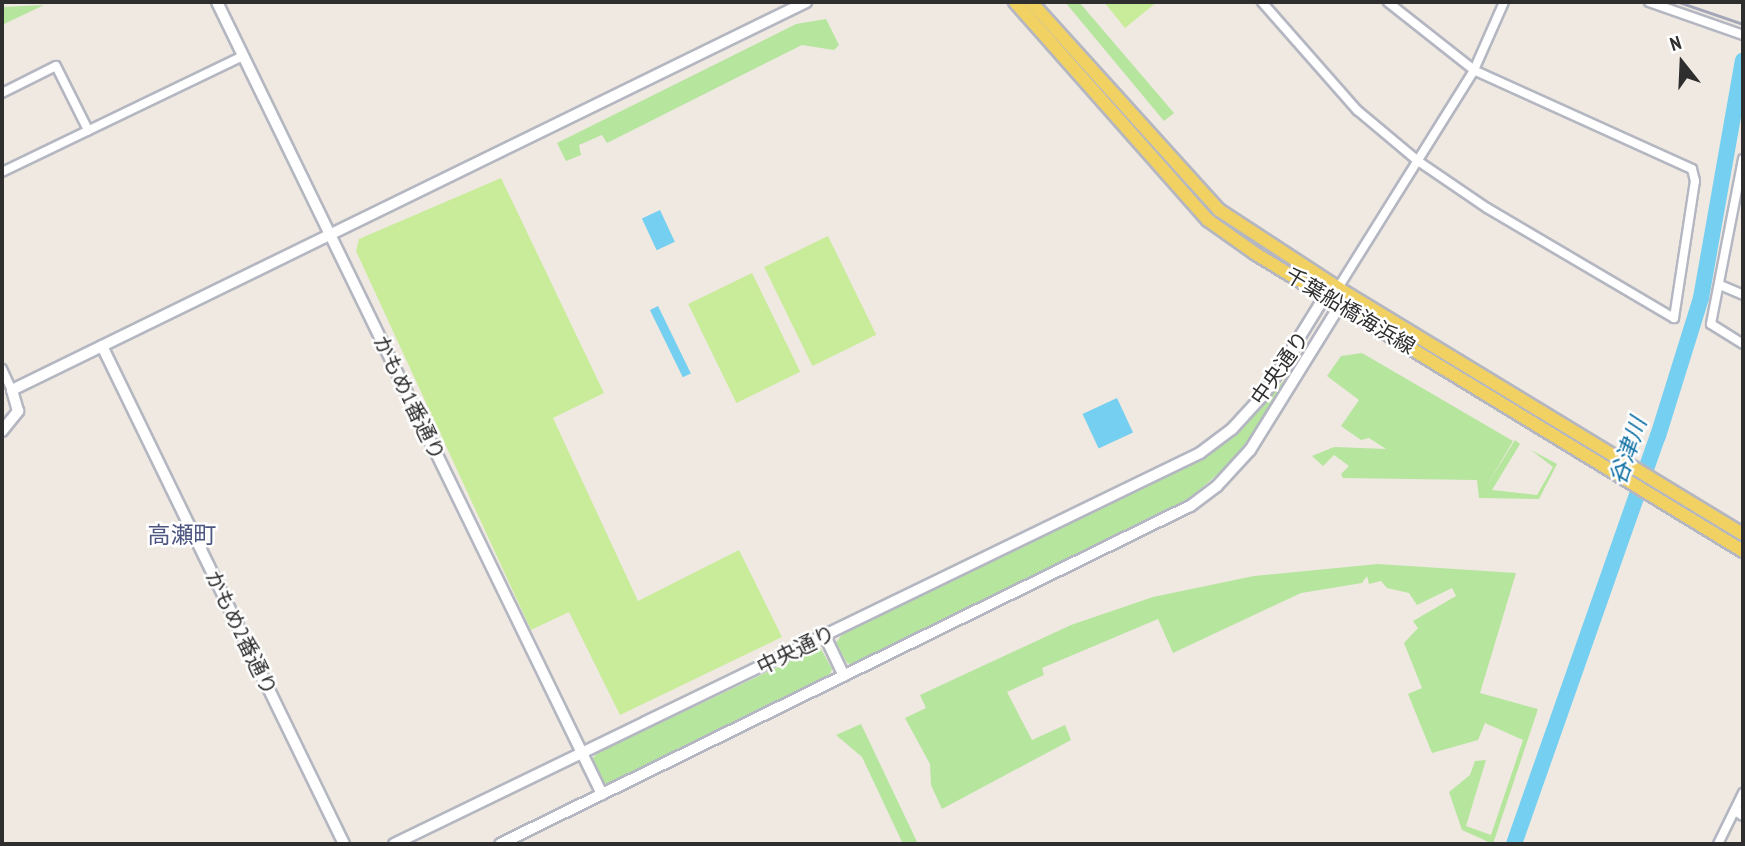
<!DOCTYPE html>
<html>
<head>
<meta charset="utf-8">
<style>
	body { margin:0 }
	#map { position:relative; width:1745px; height:846px; overflow:hidden; background:#efe9e1; font-family:"PT Sans Narrow","Noto Sans JP",sans-serif }
	div>[style] { position:absolute }
	.green>* { inset:0; background:#b6e59e }
	.pitch>* { inset:0; background:#c9ec9a; transform-origin:0 0 }
	.water>* { inset:0; background:#75cff0; transform-origin:0 0 }
	.river>* { height:16px; margin:-8px; padding:0 8px; transform-origin:8px; border-radius:8px; background:#75cff0 }
	.roads { filter:drop-shadow(2px 0 #b4b7c1) drop-shadow(-2px 0 #b4b7c1) drop-shadow(0 2px #b4b7c1) drop-shadow(0 -2px #b4b7c1) }
	.minor>* { height:8px; margin:-4px; padding:0 4px; transform-origin:4px; border-radius:4px; background:#fff }
	.tertiary>* { height:10px; margin:-5px; padding:0 5px; transform-origin:5px; border-radius:5px; background:#fff }
	.primary>* { height:12px; margin:-6px; padding:0 6px; transform-origin:6px; border-radius:6px; background:#f2d163 }
	.rail>* { height:2.5px; margin:-1.25px; padding:0 1.25px; transform-origin:1.25px; border-radius:1.25px; background:#a3a6b8 }
	span { translate:-50% -50%; white-space:nowrap; text-align:center; line-height:1.15; -webkit-text-stroke:5px #fff; paint-order:stroke }
	.street-label { font-size:21px; color:#2e2e2e }
	.water-label { font-size:23px; color:#0d6fa3; font-style:italic }
	.neighbourhood-label { font-size:23px; color:#4d5680 }
	.frame { position:absolute; inset:0; border:4px solid #2e2e2e; pointer-events:none }
	.north { position:absolute; left:1647px; top:28px; width:70px; height:70px; -webkit-text-stroke:5px #fff; paint-order:stroke; rotate:342deg; font-size:19px; font-weight:700; line-height:28px; text-align:center; color:#2e2e2e }
	.north::after { content:''; display:block; margin:auto; width:24px; height:32px; background:#2e2e2e; clip-path:polygon(50% 0,100% 100%,50% 72%,0 100%) }
</style>
</head>
<body>
<div id="map">
	<div class="green">
		<div style="clip-path:polygon(1065px 2px,1079px 2px,1174px 113px,1164px 121px)"></div>
		<div style="clip-path:polygon(44px 5px,2px 25px,2px 7px)"></div>
		<div style="clip-path:polygon(826px 19px,839px 45px,834px 50px,802px 45px,607px 143px,602px 135px,579px 145px,581px 155px,566px 161px,557px 143px,796px 24px)"></div>
		<div style="clip-path:polygon(1362px 353px,1513px 441px,1486px 487px,1515px 440px,1520px 444px,1492px 490px,1537px 495px,1553px 467px,1531px 450px,1557px 464px,1539px 499px,1479px 498px,1477px 480px,1343px 478px,1341px 474px,1349px 466px,1334px 455px,1323px 466px,1312px 456px,1334px 447px,1386px 449px,1369px 438px,1361px 440px,1341px 426px,1359px 400px,1327px 376px,1341px 356px)"></div>
		<div style="clip-path:polygon(1293px 370px,1237px 457px,1188px 500px,854px 665px,847px 663px,836px 643px,843px 633px,1203px 458px,1249px 420px)"></div>
		<div style="clip-path:polygon(1378px 564px,1516px 573px,1480px 693px,1538px 709px,1493px 844px,1462px 830px,1449px 792px,1470px 775px,1475px 761px,1486px 760px,1466px 826px,1491px 835px,1523px 740px,1485px 723px,1478px 740px,1432px 753px,1408px 694px,1422px 688px,1404px 643px,1418px 628px,1413px 621px,1456px 596px,1452px 588px,1417px 605px,1409px 593px,1387px 588px,1381px 581px,1369px 584px,1367px 576px,1362px 583px,1301px 593px,1173px 653px,1158px 619px,1042px 668px,1044px 675px,1007px 692px,1032px 740px,1065px 725px,1071px 740px,942px 809px,931px 785px,930px 764px,905px 718px,926px 708px,920px 695px,1071px 625px,1153px 597px,1254px 576px)"></div>
		<div style="clip-path:polygon(820px 647px,832px 669px,829px 677px,611px 784px,602px 783px,591px 761px,597px 753px)"></div>
		<div style="clip-path:polygon(861px 724px,918px 844px,903px 844px,862px 757px,836px 735px)"></div>
	</div>
	<div class="pitch">
		<div style="clip-path:polygon(1104px 2px,1157px 2px,1125px 28px)"></div>
		<div style="clip-path:polygon(501px 178px,604px 393px,553px 418px,638px 601px,739px 550px,782px 637px,620px 715px,569px 612px,531px 630px,356px 251px,359px 239px)"></div>
		<div style="left:828px;top:236px;width:110px;height:71px;rotate:64deg"></div>
		<div style="left:752px;top:273px;width:110px;height:71px;rotate:64deg"></div>
	</div>
	<div class="water">
		<div style="left:660px;top:210px;width:35px;height:20px;rotate:65deg"></div>
		<div style="left:658px;top:306px;width:75px;height:9px;rotate:64deg"></div>
		<div style="left:1117px;top:398px;width:38px;height:38px;rotate:65deg"></div>
	</div>
	<div class="river">
		<div style="left:1514px;top:844px;width:433px;rotate:-70.6deg"></div>
		<div style="left:1658px;top:436px;width:145px;rotate:-72.7deg"></div>
		<div style="left:1701px;top:298px;width:241px;rotate:-80deg"></div>
	</div>
	<div class="roads">
		<div class="minor">
			<div style="left:1262px;top:2px;width:144px;rotate:48.7deg"></div>
			<div style="left:1357px;top:110px;width:80px;rotate:39.9deg"></div>
			<div style="left:1418px;top:161px;width:83px;rotate:34.3deg"></div>
			<div style="left:1487px;top:208px;width:217px;rotate:30.5deg"></div>
			<div style="left:1674px;top:318px;width:139px;rotate:-81.3deg"></div>
			<div style="left:1695px;top:181px;width:12px;rotate:-104deg"></div>
			<div style="left:1692px;top:169px;width:239px;rotate:-155.6deg"></div>
			<div style="left:1474px;top:70px;width:110px;rotate:-141.7deg"></div>
			<div style="left:1649px;top:2px;width:100px;rotate:19.3deg"></div>
			<div style="left:2px;top:93px;width:60px;rotate:-26.6deg"></div>
			<div style="left:56px;top:66px;width:72px;rotate:63.4deg"></div>
			<div style="left:1743px;top:159px;width:168px;rotate:101deg"></div>
			<div style="left:1711px;top:324px;width:38px;rotate:32deg"></div>
			<div style="left:2px;top:172px;width:267px;rotate:-25.7deg"></div>
			<div style="left:1720px;top:285px;width:25px;rotate:23deg"></div>
			<div style="left:1338px;top:288px;width:257px;rotate:-58deg"></div>
			<div style="left:1474px;top:70px;width:74px;rotate:-66.2deg"></div>
			<div style="left:2px;top:369px;width:23px;rotate:65deg"></div>
			<div style="left:1718px;top:844px;width:57px;rotate:-63.9deg"></div>
		</div>
		<div class="tertiary">
			<div style="left:217px;top:2px;width:881px;rotate:64.08deg"></div>
			<div style="left:102px;top:346px;width:554px;rotate:64.08deg"></div>
			<div style="left:2px;top:431px;width:26px;rotate:-51deg"></div>
			<div style="left:18px;top:411px;width:22px;rotate:-106deg"></div>
			<div style="left:12px;top:390px;width:884px;rotate:-26.04deg"></div>
			<div style="left:825px;top:636px;width:44px;rotate:64.6deg"></div>
			<div style="left:1737px;top:811px;width:7px;rotate:34deg"></div>
			<div style="left:394px;top:844px;width:896px;rotate:-25.88deg"></div>
			<div style="left:1200px;top:453px;width:40px;rotate:-37deg"></div>
			<div style="left:1232px;top:429px;width:49px;rotate:-47.5deg"></div>
			<div style="left:1265px;top:393px;width:114px;rotate:-58.3deg"></div>
			<div style="left:1325px;top:296px;width:15px;rotate:-32deg"></div>
			<div style="left:1338px;top:288px;width:17px;rotate:83deg"></div>
			<div style="left:1340px;top:305px;width:171px;rotate:121.8deg"></div>
			<div style="left:1250px;top:450px;width:49px;rotate:132.5deg"></div>
			<div style="left:1217px;top:486px;width:34px;rotate:143deg"></div>
			<div style="left:1190px;top:506px;width:768px;rotate:153.9deg"></div>
		</div>
		<div class="primary">
			<div style="left:1015px;top:2px;width:291px;rotate:48.5deg"></div>
			<div style="left:1208px;top:220px;width:59px;rotate:35.3deg"></div>
			<div style="left:1256px;top:254px;width:570px;rotate:31.38deg"></div>
			<div style="left:1031px;top:2px;width:280px;rotate:47.9deg"></div>
			<div style="left:1219px;top:210px;width:142px;rotate:33.2deg"></div>
			<div style="left:1338px;top:288px;width:474px;rotate:31.3deg"></div>
		</div>
	</div>
	<div class="rail">
		<div style="left:1679px;top:2px;width:68px;rotate:19deg"></div>
	</div>
	<div class="street-label">
		<span style="left:1350px;top:311px;rotate:31deg">千葉船橋海浜線</span>
		<span style="left:1280px;top:368px;rotate:-55deg">中央通り</span>
		<span style="left:409px;top:398px;rotate:64deg">かもめ1番通り</span>
		<span style="left:241px;top:633px;rotate:64deg">かもめ2番通り</span>
		<span style="left:796px;top:650px;rotate:-26deg">中央通り</span>
	</div>
	<div class="water-label">
		<span style="left:1628px;top:451px;rotate:-71deg">谷津川</span>
	</div>
	<div class="neighbourhood-label">
		<span style="left:182px;top:535px">高瀬町</span>
	</div>
	<div class="frame"></div>
	<div class="north">N</div>
</div>
</body>
</html>
